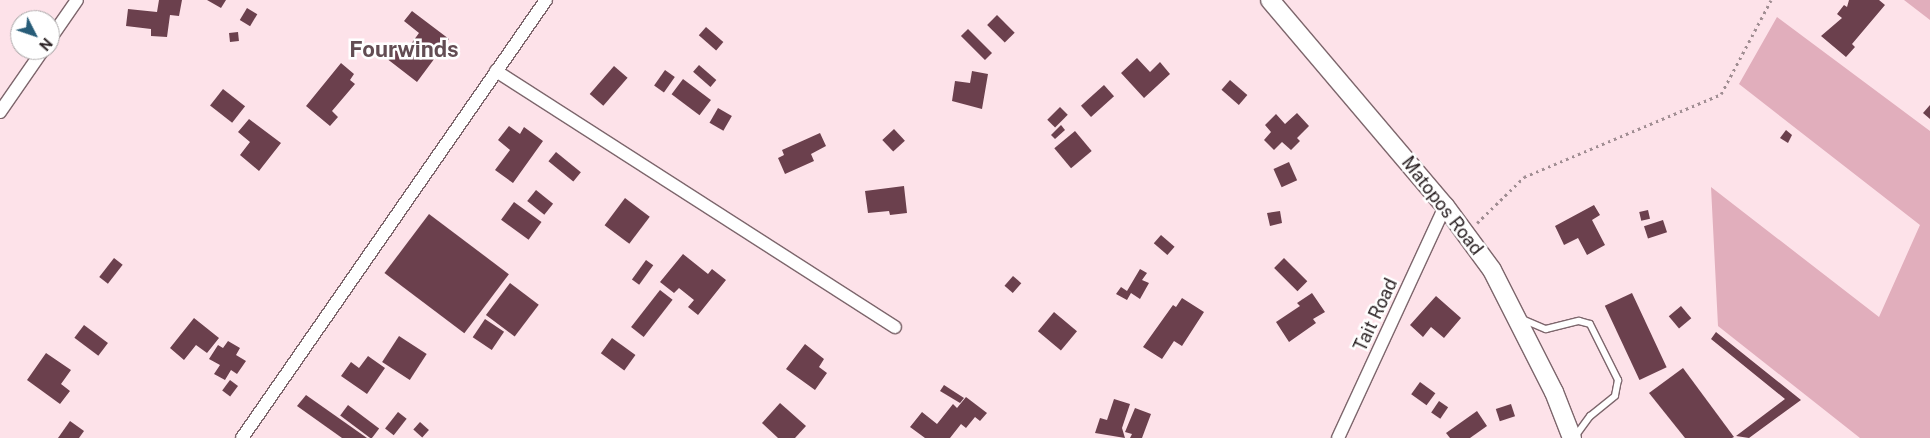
<!DOCTYPE html>
<html>
<head>
<meta charset="utf-8">
<style>
	body { margin:0 }
	#map { position:relative; width:1930px; height:438px; overflow:hidden; background:#fde2e9; font-family:"Public Sans",sans-serif }
	div>[style] { position:absolute }
	.green>* { inset:0; background:#e1aebc }
	.building>* { inset:0; background:#6b404d; transform-origin:0 0 }
	.path>* { height:2.5px; margin-top:-1.25px; transform-origin:0; background:repeating-linear-gradient(90deg,#a08d92 0 2.5px,transparent 0 6.5px) }
	.roads { filter:drop-shadow(1px 0 #7d666c) drop-shadow(-1px 0 #7d666c) drop-shadow(0 1px #7d666c) drop-shadow(0 -1px #7d666c) }
	.lane>* { height:6px; margin:-3px; padding:0 3px; transform-origin:3px; border-radius:3px; background:#fff }
	.street>* { height:12px; margin:-6px; padding:0 6px; transform-origin:6px; border-radius:6px; background:#fff }
	.secondary>* { height:18px; margin:-9px; padding:0 9px; transform-origin:9px; border-radius:9px; background:#fff }
	span { translate:-50% -50%; white-space:nowrap; text-align:center; line-height:1.15; -webkit-text-stroke:5px #fff; paint-order:stroke }
	.street-label { font-size:18px; color:#2a2123 }
	.district-label { font-size:22px; color:#634d53; font-weight:700 }
	.north { position:absolute; left:10px; top:10px; width:50px; height:50px; box-sizing:border-box; background:#fff; border:1px solid #aaa6a7; border-radius:50%; rotate:131deg; font-size:14px; font-weight:700; line-height:20px; text-align:center; color:#2a2123 }
	.north::after { content:''; display:block; margin:auto; width:18px; height:22px; background:#275c78; clip-path:polygon(50% 0,100% 100%,50% 72%,0 100%) }
</style>
</head>
<body>
<div id="map">
	<div class="green">
		<div style="clip-path:polygon(1904px 0,1930px 0,1930px 20px)"></div>
		<div style="clip-path:polygon(1777px 17px,1930px 131px,1930px 438px,1860px 438px,1718px 326px,1711px 187px,1879px 317px,1920px 225px,1739px 84px)"></div>
	</div>
	<div class="building">
		<div style="clip-path:polygon(159px 0,182px 0,179px 16px,170px 15px,167px 37px,151px 36px,151px 29px,126px 26px,128px 9px,157px 12px)"></div>
		<div style="clip-path:polygon(207px 0,226px 0,221px 8px)"></div>
		<div style="clip-path:polygon(1849px 0,1879px 0,1885px 5px,1852px 44px,1855px 47px,1846px 57px,1821px 36px,1842px 18px,1837px 14px,1844px 5px,1847px 7px)"></div>
		<div style="left:247px;top:8px;width:12px;height:14px;rotate:31deg"></div>
		<div style="clip-path:polygon(412px 11px,449px 39px,417px 82px,386px 58px,394px 48px,403px 55px,419px 33px,404px 21px)"></div>
		<div style="left:997px;top:15px;width:25px;height:14px;rotate:45deg"></div>
		<div style="left:706px;top:27px;width:23px;height:11px;rotate:41deg"></div>
		<div style="left:968px;top:29px;width:34px;height:10px;rotate:45deg"></div>
		<div style="left:238px;top:32px;width:9px;height:9px;rotate:84deg"></div>
		<div style="clip-path:polygon(1137px 58px,1150px 72px,1160px 62px,1170px 74px,1144px 98px,1121px 73px)"></div>
		<div style="clip-path:polygon(341px 63px,354px 74px,350px 80px,355px 84px,332px 111px,338px 117px,330px 126px,306px 106px)"></div>
		<div style="left:699px;top:65px;width:23px;height:9px;rotate:41deg"></div>
		<div style="left:614px;top:66px;width:18px;height:37px;rotate:41deg"></div>
		<div style="left:665px;top:70px;width:12px;height:19px;rotate:35deg"></div>
		<div style="clip-path:polygon(972px 71px,988px 74px,982px 109px,952px 101px,955px 81px,970px 83px)"></div>
		<div style="left:683px;top:79px;width:35px;height:19px;rotate:37deg"></div>
		<div style="left:1230px;top:80px;width:23px;height:13px;rotate:41deg"></div>
		<div style="left:1104px;top:85px;width:15px;height:31px;rotate:48deg"></div>
		<div style="left:223px;top:89px;width:28px;height:21px;rotate:38deg"></div>
		<div style="clip-path:polygon(1930px 105px,1930px 119px,1923px 113px)"></div>
		<div style="left:1060px;top:107px;width:11px;height:18px;rotate:45deg"></div>
		<div style="left:718px;top:108px;width:16px;height:17px;rotate:30deg"></div>
		<div style="clip-path:polygon(1297px 113px,1309px 126px,1297px 138px,1300px 141px,1291px 150px,1282px 142px,1274px 150px,1264px 140px,1271px 132px,1265px 125px,1276px 114px,1285px 124px)"></div>
		<div style="clip-path:polygon(249px 119px,281px 143px,259px 171px,240px 155px,250px 142px,238px 132px)"></div>
		<div style="clip-path:polygon(1061px 125px,1065px 130px,1055px 139px,1051px 135px)"></div>
		<div style="clip-path:polygon(509px 126px,520px 134px,524px 127px,543px 141px,513px 183px,495px 170px,510px 150px,498px 140px)"></div>
		<div style="left:894px;top:129px;width:16px;height:16px;rotate:47deg"></div>
		<div style="clip-path:polygon(1786px 130px,1792px 135px,1788px 143px,1780px 138px)"></div>
		<div style="left:1075px;top:131px;width:26px;height:27px;rotate:50deg"></div>
		<div style="clip-path:polygon(820px 133px,826px 146px,811px 154px,814px 161px,785px 174px,778px 158px,784px 155px,782px 150px)"></div>
		<div style="left:556px;top:152px;width:32px;height:12px;rotate:39deg"></div>
		<div style="left:1289px;top:162px;width:20px;height:17px;rotate:66deg"></div>
		<div style="clip-path:polygon(904px 186px,907px 213px,890px 215px,889px 211px,868px 213px,865px 191px)"></div>
		<div style="left:536px;top:190px;width:22px;height:14px;rotate:39deg"></div>
		<div style="left:625px;top:198px;width:31px;height:34px;rotate:37deg"></div>
		<div style="left:514px;top:202px;width:34px;height:22px;rotate:36deg"></div>
		<div style="clip-path:polygon(1594px 205px,1600px 215px,1592px 220px,1605px 245px,1587px 255px,1578px 238px,1564px 245px,1555px 226px)"></div>
		<div style="left:1648px;top:210px;width:9px;height:9px;rotate:77deg"></div>
		<div style="clip-path:polygon(1280px 211px,1282px 223px,1270px 226px,1267px 213px)"></div>
		<div style="left:429px;top:214px;width:100px;height:74px;rotate:37deg"></div>
		<div style="left:1663px;top:220px;width:13px;height:20px;rotate:72deg"></div>
		<div style="left:1161px;top:235px;width:18px;height:11px;rotate:41deg"></div>
		<div style="clip-path:polygon(683px 254px,708px 274px,712px 269px,726px 280px,698px 315px,688px 307px,694px 300px,679px 288px,674px 293px,660px 282px)"></div>
		<div style="left:114px;top:258px;width:11px;height:24px;rotate:38deg"></div>
		<div style="left:1284px;top:258px;width:33px;height:14px;rotate:45deg"></div>
		<div style="left:646px;top:260px;width:9px;height:24px;rotate:36deg"></div>
		<div style="clip-path:polygon(1140px 269px,1147px 273px,1142px 280px,1149px 283px,1140px 299px,1131px 293px,1127px 300px,1116px 294px,1121px 287px,1127px 291px)"></div>
		<div style="left:1013px;top:276px;width:11px;height:13px;rotate:41deg"></div>
		<div style="left:510px;top:283px;width:36px;height:40px;rotate:37deg"></div>
		<div style="left:660px;top:290px;width:16px;height:47px;rotate:38deg"></div>
		<div style="clip-path:polygon(1312px 293px,1325px 312px,1313px 319px,1316px 323px,1289px 342px,1276px 322px,1300px 306px,1297px 303px)"></div>
		<div style="left:1632px;top:293px;width:82px;height:30px;rotate:65deg"></div>
		<div style="clip-path:polygon(1436px 296px,1461px 318px,1444px 338px,1431px 327px,1423px 337px,1410px 325px)"></div>
		<div style="clip-path:polygon(1182px 298px,1204px 312px,1182px 346px,1174px 341px,1162px 359px,1143px 347px,1173px 305px,1176px 307px)"></div>
		<div style="left:1681px;top:306px;width:16px;height:16px;rotate:50deg"></div>
		<div style="left:1054px;top:312px;width:30px;height:25px;rotate:40deg"></div>
		<div style="clip-path:polygon(194px 318px,219px 338px,207px 353px,196px 345px,184px 360px,170px 348px)"></div>
		<div style="left:485px;top:319px;width:23px;height:22px;rotate:34deg"></div>
		<div style="left:84px;top:325px;width:30px;height:16px;rotate:37deg"></div>
		<div style="clip-path:polygon(1716px 332px,1801px 400px,1749px 438px,1736px 436px,1785px 399px,1711px 339px)"></div>
		<div style="left:399px;top:336px;width:33px;height:31px;rotate:33deg"></div>
		<div style="left:612px;top:338px;width:29px;height:19px;rotate:36deg"></div>
		<div style="clip-path:polygon(228px 341px,240px 348px,236px 355px,246px 361px,237px 374px,231px 370px,225px 380px,214px 374px,220px 365px,209px 359px,218px 345px,223px 348px)"></div>
		<div style="clip-path:polygon(805px 344px,824px 359px,819px 367px,827px 373px,815px 390px,786px 369px)"></div>
		<div style="clip-path:polygon(46px 353px,71px 370px,61px 384px,70px 391px,60px 404px,27px 380px)"></div>
		<div style="clip-path:polygon(368px 356px,385px 368px,367px 394px,341px 376px,351px 362px,359px 368px)"></div>
		<div style="clip-path:polygon(1683px 368px,1734px 437px,1732px 438px,1685px 438px,1649px 393px)"></div>
		<div style="left:230px;top:380px;width:10px;height:13px;rotate:37deg"></div>
		<div style="left:1420px;top:382px;width:19px;height:15px;rotate:36deg"></div>
		<div style="clip-path:polygon(944px 385px,964px 398px,960px 403px,940px 391px)"></div>
		<div style="clip-path:polygon(306px 395px,367px 438px,342px 438px,297px 406px)"></div>
		<div style="clip-path:polygon(966px 397px,987px 413px,980px 421px,975px 417px,966px 428px,961px 424px,950px 438px,925px 438px,910px 427px,922px 412px,937px 424px,953px 404px,957px 408px)"></div>
		<div style="clip-path:polygon(1114px 399px,1130px 404px,1122px 428px,1125px 438px,1095px 433px,1100px 418px,1107px 420px)"></div>
		<div style="left:1439px;top:401px;width:11px;height:14px;rotate:34deg"></div>
		<div style="clip-path:polygon(780px 403px,806px 426px,795px 438px,778px 438px,762px 423px)"></div>
		<div style="left:1511px;top:404px;width:13px;height:16px;rotate:72deg"></div>
		<div style="left:348px;top:405px;width:39px;height:13px;rotate:37deg"></div>
		<div style="clip-path:polygon(1135px 408px,1151px 414px,1142px 438px,1130px 438px,1132px 434px,1125px 432px)"></div>
		<div style="clip-path:polygon(1477px 411px,1487px 426px,1470px 438px,1450px 438px,1446px 433px)"></div>
		<div style="left:398px;top:412px;width:11px;height:21px;rotate:38deg"></div>
		<div style="clip-path:polygon(70px 421px,84px 431px,79px 438px,58px 438px)"></div>
		<div style="left:420px;top:422px;width:12px;height:10px;rotate:42deg"></div>
	</div>
	<div class="path">
		<div style="left:1477px;top:223px;width:66px;rotate:-44.4deg"></div>
		<div style="left:1524px;top:177px;width:214px;rotate:-22.8deg"></div>
		<div style="left:1721px;top:94px;width:106px;rotate:-62deg"></div>
	</div>
	<div class="roads">
		<div class="lane">
			<div style="left:1522px;top:319px;width:26px;rotate:23deg"></div>
			<div style="left:1546px;top:329px;width:34px;rotate:-14deg"></div>
			<div style="left:1579px;top:321px;width:11px;rotate:15deg"></div>
			<div style="left:1590px;top:324px;width:63px;rotate:63.4deg"></div>
			<div style="left:1618px;top:380px;width:16px;rotate:101deg"></div>
			<div style="left:1615px;top:396px;width:32px;rotate:141deg"></div>
			<div style="left:1590px;top:416px;width:27px;rotate:126deg"></div>
		</div>
		<div class="street">
			<div style="left:50px;top:39px;width:47px;rotate:-55.3deg"></div>
			<div style="left:496px;top:71px;width:474px;rotate:32.7deg"></div>
			<div style="left:0;top:112px;width:75px;rotate:-55.3deg"></div>
			<div style="left:242px;top:438px;width:533px;rotate:-55.24deg"></div>
			<div style="left:1338px;top:438px;width:255px;rotate:-65.2deg"></div>
		</div>
		<div class="secondary">
			<div style="left:1270px;top:0;width:270px;rotate:49.7deg"></div>
			<div style="left:1445px;top:206px;width:79px;rotate:53.7deg"></div>
			<div style="left:1492px;top:270px;width:137px;rotate:63.1deg"></div>
			<div style="left:1554px;top:392px;width:49px;rotate:68.6deg"></div>
		</div>
	</div>
	<div class="street-label">
		<span style="left:1442px;top:206px;rotate:52deg">Matopos Road</span>
		<span style="left:1376px;top:315px;rotate:-65deg">Tait Road</span>
	</div>
	<div class="district-label">
		<span style="left:404px;top:50px">Fourwinds</span>
	</div>
	<div class="north">N</div>
</div>
</body>
</html>
